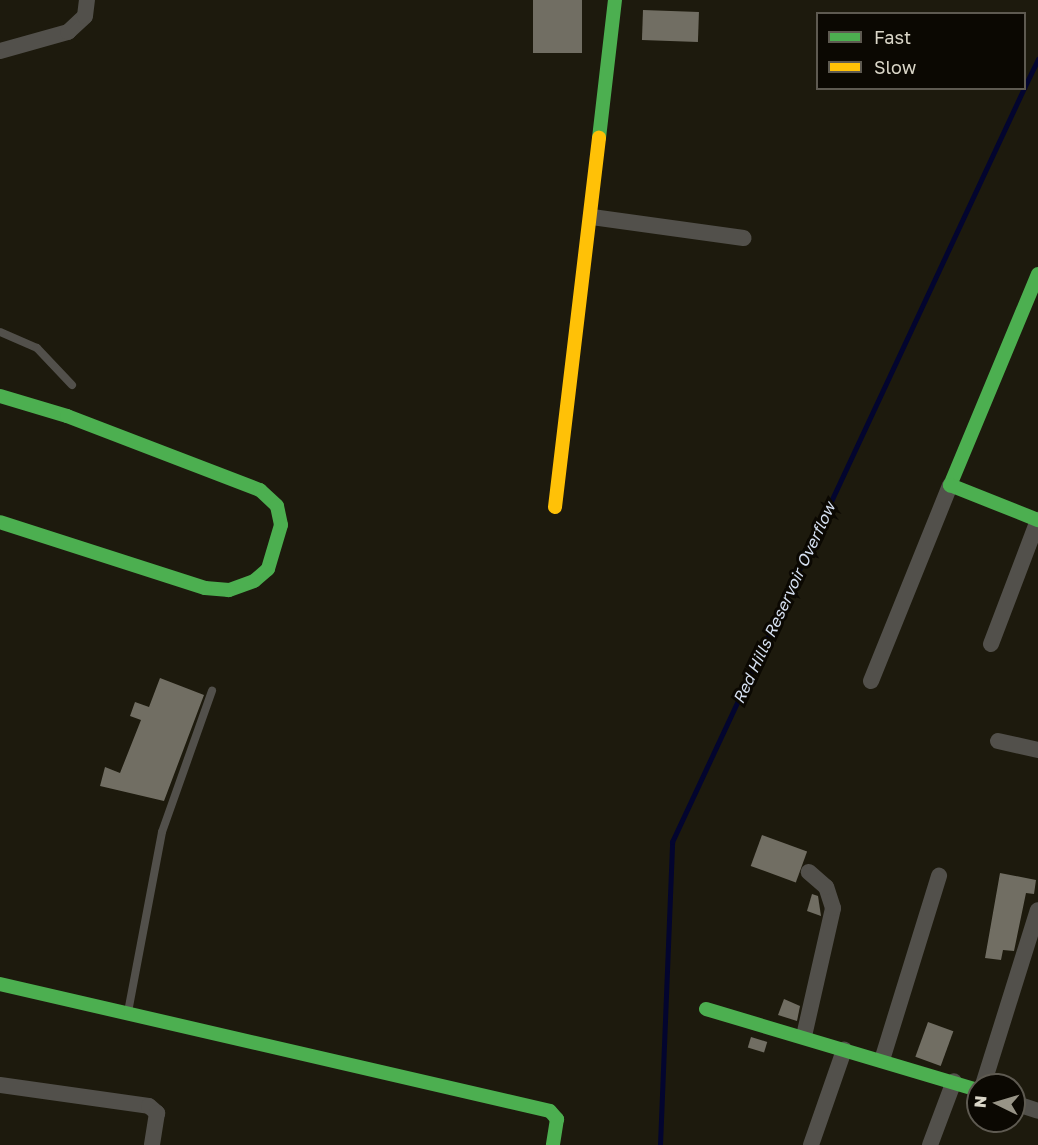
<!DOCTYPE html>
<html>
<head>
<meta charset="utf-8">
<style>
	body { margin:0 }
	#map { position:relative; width:1038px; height:1145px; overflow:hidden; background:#1d1a0d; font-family:"Golos Text",sans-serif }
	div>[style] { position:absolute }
	.stream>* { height:4.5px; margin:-2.25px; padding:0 2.25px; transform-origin:2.25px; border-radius:2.25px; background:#03052f }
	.building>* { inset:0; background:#716e63; transform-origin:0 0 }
	.lane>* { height:8px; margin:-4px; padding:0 4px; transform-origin:4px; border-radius:4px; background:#52504b }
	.street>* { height:16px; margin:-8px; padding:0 8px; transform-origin:8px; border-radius:8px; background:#52504b }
	.fast>* { height:14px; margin:-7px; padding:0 7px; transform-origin:7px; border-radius:7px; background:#4caf50 }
	.slow>* { height:14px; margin:-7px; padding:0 7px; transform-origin:7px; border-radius:7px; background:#ffc107 }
	span { translate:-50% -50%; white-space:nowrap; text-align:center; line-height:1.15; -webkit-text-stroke:6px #0b0802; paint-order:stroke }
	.water-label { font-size:16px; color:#d5dff0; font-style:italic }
	.legend { position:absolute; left:816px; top:12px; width:210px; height:78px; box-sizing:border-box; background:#0b0802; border:2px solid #5e5a51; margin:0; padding:8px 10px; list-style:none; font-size:18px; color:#dad6c8 }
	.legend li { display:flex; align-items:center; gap:12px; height:30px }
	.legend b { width:30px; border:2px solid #5e5a51 }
	.north { position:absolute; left:966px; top:1073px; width:60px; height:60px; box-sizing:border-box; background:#0b0802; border:2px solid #5e5a51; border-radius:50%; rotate:275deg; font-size:16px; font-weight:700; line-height:24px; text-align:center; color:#dad6c8 }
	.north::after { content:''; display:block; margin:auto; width:21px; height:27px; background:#989487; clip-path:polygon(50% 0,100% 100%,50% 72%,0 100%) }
</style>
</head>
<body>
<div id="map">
	<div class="stream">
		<div style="left:1024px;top:88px;width:32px;rotate:-64deg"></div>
		<div style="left:660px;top:1145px;width:303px;rotate:-87.7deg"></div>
		<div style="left:672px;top:842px;width:832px;rotate:-64.97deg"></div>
	</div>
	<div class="building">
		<div style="left:533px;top:0;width:49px;height:53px"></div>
		<div style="left:643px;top:10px;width:56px;height:30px;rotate:2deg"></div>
		<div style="clip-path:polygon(160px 678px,204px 695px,164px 801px,100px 786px,105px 767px,120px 773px,141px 720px,130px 716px,135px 702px,149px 707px)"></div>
		<div style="left:762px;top:835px;width:48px;height:33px;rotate:20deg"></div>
		<div style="clip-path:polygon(1000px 873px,1036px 880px,1034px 894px,1026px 893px,1014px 951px,1003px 950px,1001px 960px,985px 958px)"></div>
		<div style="clip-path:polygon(812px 894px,818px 896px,821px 916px,807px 911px)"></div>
		<div style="clip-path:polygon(784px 999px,800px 1006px,797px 1021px,778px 1015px)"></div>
		<div style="left:928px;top:1022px;width:27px;height:37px;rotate:20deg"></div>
		<div style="left:751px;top:1037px;width:17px;height:11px;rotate:17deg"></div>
	</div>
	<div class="lane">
		<div style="left:0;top:332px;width:40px;rotate:23.4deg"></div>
		<div style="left:37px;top:348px;width:51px;rotate:46.6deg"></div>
		<div style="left:128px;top:1012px;width:183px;rotate:-79.3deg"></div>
		<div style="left:162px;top:832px;width:150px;rotate:-70.5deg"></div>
	</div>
	<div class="street">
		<div style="left:0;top:51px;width:71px;rotate:-15.6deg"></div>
		<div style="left:68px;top:32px;width:23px;rotate:-43deg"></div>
		<div style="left:85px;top:16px;width:16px;rotate:-83deg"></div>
		<div style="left:592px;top:217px;width:153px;rotate:7.9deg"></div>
		<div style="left:991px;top:644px;width:133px;rotate:-69.2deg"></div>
		<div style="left:871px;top:681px;width:211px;rotate:-68deg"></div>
		<div style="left:998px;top:741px;width:41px;rotate:12.7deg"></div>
		<div style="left:804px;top:1036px;width:131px;rotate:-77.2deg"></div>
		<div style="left:833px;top:908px;width:22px;rotate:-108deg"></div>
		<div style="left:826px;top:887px;width:23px;rotate:-139deg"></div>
		<div style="left:882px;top:1060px;width:193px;rotate:-72.8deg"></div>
		<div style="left:0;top:1085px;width:150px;rotate:8deg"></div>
		<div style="left:149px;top:1106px;width:11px;rotate:41deg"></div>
		<div style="left:157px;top:1113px;width:32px;rotate:99deg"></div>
		<div style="left:983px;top:1085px;width:183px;rotate:-72.6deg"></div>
		<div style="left:1014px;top:1103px;width:25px;rotate:18deg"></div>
		<div style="left:811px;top:1145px;width:101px;rotate:-70.8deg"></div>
		<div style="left:930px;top:1145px;width:68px;rotate:-69.4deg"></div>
	</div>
	<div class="fast">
		<div style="left:599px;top:138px;width:139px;rotate:-83.4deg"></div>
		<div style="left:1038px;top:274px;width:229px;rotate:112.6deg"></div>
		<div style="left:950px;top:485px;width:95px;rotate:21.7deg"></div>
		<div style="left:0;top:396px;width:70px;rotate:16.6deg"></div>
		<div style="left:67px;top:416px;width:207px;rotate:21deg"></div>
		<div style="left:260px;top:490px;width:23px;rotate:43deg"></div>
		<div style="left:277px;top:506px;width:19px;rotate:78deg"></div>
		<div style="left:281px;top:525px;width:46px;rotate:106.5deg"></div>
		<div style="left:268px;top:569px;width:18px;rotate:139deg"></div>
		<div style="left:254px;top:581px;width:27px;rotate:160deg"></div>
		<div style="left:229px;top:590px;width:24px;rotate:-175deg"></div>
		<div style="left:205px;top:588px;width:215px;rotate:-162.2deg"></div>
		<div style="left:0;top:984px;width:564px;rotate:13deg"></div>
		<div style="left:550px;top:1111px;width:11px;rotate:49deg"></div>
		<div style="left:557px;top:1119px;width:26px;rotate:99deg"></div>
		<div style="left:706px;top:1009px;width:284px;rotate:16.6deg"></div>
	</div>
	<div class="slow">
		<div style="left:555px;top:507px;width:372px;rotate:-83.2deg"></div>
	</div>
	<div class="water-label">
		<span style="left:784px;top:603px;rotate:-65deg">Red Hills Reservoir Overflow</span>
	</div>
	<ul class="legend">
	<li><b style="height:8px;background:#4caf50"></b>Fast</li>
	<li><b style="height:8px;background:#ffc107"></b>Slow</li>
	</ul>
	<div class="north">N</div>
</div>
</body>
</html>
